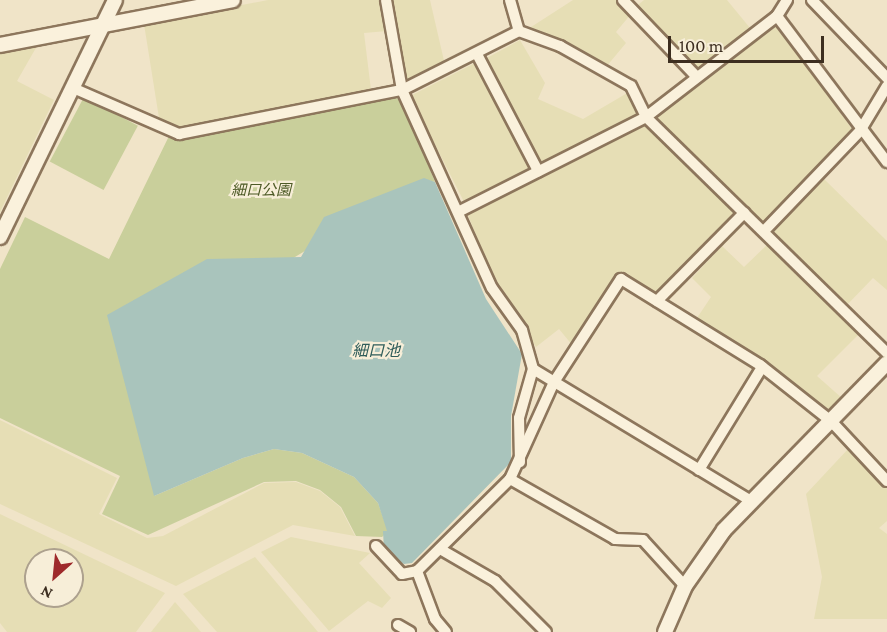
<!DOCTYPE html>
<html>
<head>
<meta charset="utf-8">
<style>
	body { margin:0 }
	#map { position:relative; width:887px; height:632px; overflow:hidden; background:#f0e4c8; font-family:"Crimson Pro","Noto Sans JP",serif }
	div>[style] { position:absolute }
	.farmland>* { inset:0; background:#e6deb5; transform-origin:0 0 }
	.green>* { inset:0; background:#c9cf9b; transform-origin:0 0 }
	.water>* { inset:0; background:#a9c4bc }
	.roads { filter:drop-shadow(2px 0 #8d765c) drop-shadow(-2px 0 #8d765c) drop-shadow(0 2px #8d765c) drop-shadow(0 -2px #8d765c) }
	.minor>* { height:10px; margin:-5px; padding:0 5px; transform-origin:5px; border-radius:5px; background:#faf1dc }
	.tertiary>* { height:14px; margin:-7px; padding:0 7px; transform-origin:7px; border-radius:7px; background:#faf1dc }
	span { translate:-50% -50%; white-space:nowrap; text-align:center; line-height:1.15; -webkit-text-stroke:4.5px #f7eed8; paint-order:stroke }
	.park-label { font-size:15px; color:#4d5a26; font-style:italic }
	.water-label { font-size:16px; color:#2f5d5a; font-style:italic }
	.north { position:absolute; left:24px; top:548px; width:60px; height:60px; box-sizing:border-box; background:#f7eed8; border:2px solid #ada18e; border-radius:50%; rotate:207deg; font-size:16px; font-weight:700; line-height:24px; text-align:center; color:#3d2e20 }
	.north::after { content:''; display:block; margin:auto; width:21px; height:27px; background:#9e2a2b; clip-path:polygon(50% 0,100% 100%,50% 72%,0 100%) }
	.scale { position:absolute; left:668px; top:36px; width:156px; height:27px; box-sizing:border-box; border:3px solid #3d2e20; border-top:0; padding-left:8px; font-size:18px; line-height:21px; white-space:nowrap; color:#3d2e20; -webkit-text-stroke:4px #f7eed8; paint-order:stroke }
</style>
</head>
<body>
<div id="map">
	<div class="farmland">
		<div style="clip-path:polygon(268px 0,381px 0,387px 31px,364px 33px,371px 90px,180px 128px,159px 118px,144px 24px)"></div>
		<div style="clip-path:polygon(393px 0,430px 0,445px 65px,407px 84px)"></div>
		<div style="clip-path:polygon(573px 0,617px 0,631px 14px,616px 32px,626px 43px,606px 67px,528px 29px)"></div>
		<div style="clip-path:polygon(644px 0,727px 0,750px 28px,697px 70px,638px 5px)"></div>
		<div style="clip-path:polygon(778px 25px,854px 132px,766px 224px,654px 119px)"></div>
		<div style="clip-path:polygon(520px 40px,545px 83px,538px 99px,583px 119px,629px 92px,640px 117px,540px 166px,485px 59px)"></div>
		<div style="clip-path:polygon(37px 46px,17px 81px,54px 100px,0 212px,0 52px)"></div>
		<div style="left:477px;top:62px;width:122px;height:75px;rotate:63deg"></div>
		<div style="clip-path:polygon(646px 123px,739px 213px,657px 295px,620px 273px,573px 346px,559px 329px,536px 347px,496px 284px,467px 213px)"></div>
		<div style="clip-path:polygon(824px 179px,887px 241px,887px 290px,873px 278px,846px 306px,773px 232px)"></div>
		<div style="clip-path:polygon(769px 243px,859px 334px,817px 376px,843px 399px,830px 413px,754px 355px,695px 321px,711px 297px,692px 278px,722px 246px,744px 267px)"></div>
		<div style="clip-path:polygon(0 420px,117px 478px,99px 514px,147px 538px,163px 536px,264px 483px,296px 482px,320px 491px,340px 507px,355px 536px,293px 525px,176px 586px,0 504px)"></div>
		<div style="clip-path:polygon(849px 448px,887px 488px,887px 521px,879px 528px,887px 534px,887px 619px,814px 619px,822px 577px,806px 494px)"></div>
		<div style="clip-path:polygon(evenodd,0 514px,165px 593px,136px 632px,7px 632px,0 623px,0 514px,36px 560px,72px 560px,72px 596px,36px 596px,36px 560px)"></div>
		<div style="clip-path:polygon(291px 537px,370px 553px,359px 563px,391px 598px,382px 608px,368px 601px,329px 631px,261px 552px)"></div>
		<div style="clip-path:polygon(255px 557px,318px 632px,217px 632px,183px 594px)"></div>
		<div style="clip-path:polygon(175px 602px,201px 632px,151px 632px)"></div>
	</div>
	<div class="green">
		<div style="left:84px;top:97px;width:61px;height:73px;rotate:28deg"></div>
		<div style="clip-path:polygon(393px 97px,402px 100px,435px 182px,424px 179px,290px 260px,154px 496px,243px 458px,274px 449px,302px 453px,354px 477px,378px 503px,388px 531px,382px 537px,356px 536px,341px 507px,320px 490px,296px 481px,264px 482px,148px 535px,102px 514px,120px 476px,0 418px,0 269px,25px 217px,109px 259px,170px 134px)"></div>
	</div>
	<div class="water">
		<div style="clip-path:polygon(424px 178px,435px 182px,486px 299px,522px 354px,511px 416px,511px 462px,412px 563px,404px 564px,384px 551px,383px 531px,387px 531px,378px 503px,354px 477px,302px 453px,274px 449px,243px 458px,154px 496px,107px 315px,207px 259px,301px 257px,324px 217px)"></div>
	</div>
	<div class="roads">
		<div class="minor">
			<div style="left:386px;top:0;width:91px;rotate:79.9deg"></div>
			<div style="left:402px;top:90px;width:217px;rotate:65.6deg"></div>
			<div style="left:492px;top:288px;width:52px;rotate:54.5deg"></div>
			<div style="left:522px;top:330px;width:41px;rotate:74.2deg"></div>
			<div style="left:533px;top:369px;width:255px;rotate:31.2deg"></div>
			<div style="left:510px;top:0;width:32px;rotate:74deg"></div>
			<div style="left:623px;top:0;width:105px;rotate:46.2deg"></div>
			<div style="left:812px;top:0;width:108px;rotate:46.1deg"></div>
			<div style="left:777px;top:16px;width:183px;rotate:53deg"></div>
			<div style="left:519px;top:31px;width:44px;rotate:20.1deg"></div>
			<div style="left:560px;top:46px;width:81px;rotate:29.4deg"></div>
			<div style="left:631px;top:86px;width:34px;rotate:64deg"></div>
			<div style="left:646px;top:117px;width:337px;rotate:44.4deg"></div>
			<div style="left:478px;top:56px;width:130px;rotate:62.4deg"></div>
			<div style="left:73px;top:88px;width:116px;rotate:23.5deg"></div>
			<div style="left:179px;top:134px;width:227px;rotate:-11.2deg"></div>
			<div style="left:402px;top:90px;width:131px;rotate:-26.8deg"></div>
			<div style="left:460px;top:211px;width:208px;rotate:-26.8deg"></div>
			<div style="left:646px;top:117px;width:165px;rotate:-37.6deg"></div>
			<div style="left:777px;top:16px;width:19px;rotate:-58deg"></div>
			<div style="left:764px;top:231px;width:139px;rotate:-46.2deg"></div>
			<div style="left:860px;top:131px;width:52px;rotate:-59deg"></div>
			<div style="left:657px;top:301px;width:124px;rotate:-45.3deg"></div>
			<div style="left:520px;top:462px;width:44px;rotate:-91.3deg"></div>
			<div style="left:519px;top:418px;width:51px;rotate:-74.1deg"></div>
			<div style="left:699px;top:470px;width:121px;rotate:-58.5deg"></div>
			<div style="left:510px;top:479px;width:121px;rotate:29.7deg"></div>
			<div style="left:615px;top:539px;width:28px;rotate:2deg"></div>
			<div style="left:643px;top:540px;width:62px;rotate:47.6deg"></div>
			<div style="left:376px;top:546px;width:38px;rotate:47deg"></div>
			<div style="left:402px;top:574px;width:15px;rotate:-11deg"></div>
			<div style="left:417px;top:571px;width:131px;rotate:-44.7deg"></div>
			<div style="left:510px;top:479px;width:107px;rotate:-65.6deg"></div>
			<div style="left:554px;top:382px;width:123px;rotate:-57deg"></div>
			<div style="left:621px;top:279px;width:163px;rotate:31.7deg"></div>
			<div style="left:760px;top:365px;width:90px;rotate:38.3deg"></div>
			<div style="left:831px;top:421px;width:82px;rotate:47deg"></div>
			<div style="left:440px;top:549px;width:64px;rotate:30.2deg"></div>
			<div style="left:495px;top:581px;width:72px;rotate:45deg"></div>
			<div style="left:417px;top:571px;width:51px;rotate:69.4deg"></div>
			<div style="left:435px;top:619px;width:17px;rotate:50deg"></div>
			<div style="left:398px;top:625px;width:14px;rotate:30deg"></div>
		</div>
		<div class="tertiary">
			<div style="left:0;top:45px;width:237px;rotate:-10.9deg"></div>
			<div style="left:0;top:237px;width:263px;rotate:-64.1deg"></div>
			<div style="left:665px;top:632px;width:50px;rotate:-66.5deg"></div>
			<div style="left:685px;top:586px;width:68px;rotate:-55.1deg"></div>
			<div style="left:724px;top:530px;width:233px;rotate:-45.7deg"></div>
		</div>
	</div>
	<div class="park-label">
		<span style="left:261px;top:191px">細口公園</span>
	</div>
	<div class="water-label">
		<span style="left:376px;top:351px">細口池</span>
	</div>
	<div class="north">N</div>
	<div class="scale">100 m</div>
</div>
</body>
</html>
